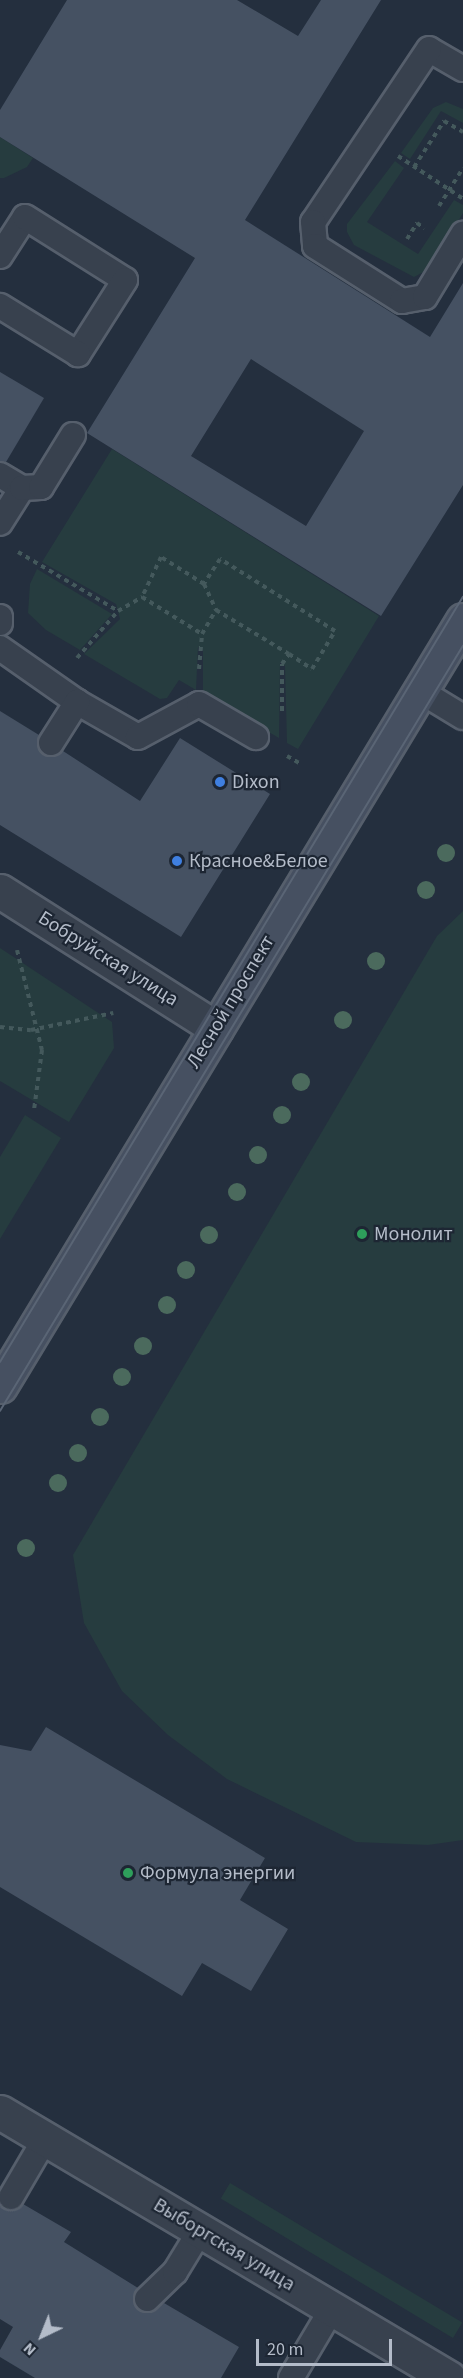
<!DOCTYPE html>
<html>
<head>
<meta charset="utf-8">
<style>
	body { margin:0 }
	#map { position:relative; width:463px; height:2378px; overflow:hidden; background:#242f3e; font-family:"Source Sans 3",sans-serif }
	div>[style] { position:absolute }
	.green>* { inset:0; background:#263c3f; transform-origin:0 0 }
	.building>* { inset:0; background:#455162 }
	.path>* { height:4px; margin-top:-2px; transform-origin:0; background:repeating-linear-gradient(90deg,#44595c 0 4.5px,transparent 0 9px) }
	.roads { filter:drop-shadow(2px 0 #565f6c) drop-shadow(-2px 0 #565f6c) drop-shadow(0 2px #565f6c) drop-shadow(0 -2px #565f6c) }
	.service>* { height:24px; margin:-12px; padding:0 12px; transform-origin:12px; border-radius:12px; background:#38414e }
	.minor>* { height:33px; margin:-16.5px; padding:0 16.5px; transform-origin:16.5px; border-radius:16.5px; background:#38414e }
	.secondary>* { height:33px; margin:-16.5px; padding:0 16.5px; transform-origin:16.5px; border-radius:16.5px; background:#465061 }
	.tram>* { height:1.5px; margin:-0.75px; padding:0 0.75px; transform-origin:0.75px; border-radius:0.75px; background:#5a6575 }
	.trees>* { width:18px; height:18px; margin:-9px; border-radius:50%; background:#4b6a5d }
	.dots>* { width:16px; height:16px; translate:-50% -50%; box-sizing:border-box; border:3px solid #1d2633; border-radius:50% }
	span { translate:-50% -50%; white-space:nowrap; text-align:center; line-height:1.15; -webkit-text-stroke:4.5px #1d2633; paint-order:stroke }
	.poi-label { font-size:20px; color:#b4bcc9 }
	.left { translate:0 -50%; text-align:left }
	.street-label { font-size:20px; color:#b4bcc9 }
	.north { position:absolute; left:12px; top:2306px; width:60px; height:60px; -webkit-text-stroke:4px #1d2633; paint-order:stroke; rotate:223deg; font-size:16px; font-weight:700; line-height:24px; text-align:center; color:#b4bcc9 }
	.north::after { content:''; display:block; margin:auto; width:21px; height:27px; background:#b4bcc9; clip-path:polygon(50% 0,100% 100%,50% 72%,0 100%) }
	.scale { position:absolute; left:256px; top:2339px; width:136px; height:27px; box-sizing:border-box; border:3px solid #b4bcc9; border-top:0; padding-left:8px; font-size:18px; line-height:21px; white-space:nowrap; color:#b4bcc9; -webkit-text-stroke:4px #1d2633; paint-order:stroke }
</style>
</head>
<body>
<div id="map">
	<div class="green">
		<div style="clip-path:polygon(446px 102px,463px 109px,463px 123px,441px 111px,410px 159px,401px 153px,433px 108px)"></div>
		<div style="clip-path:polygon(0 137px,33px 158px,27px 167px,4px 178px,0 178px)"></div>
		<div style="clip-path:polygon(395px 161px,404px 168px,367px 222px,418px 254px,454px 200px,463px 205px,463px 213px,429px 269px,414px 277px,354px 245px,347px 232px,347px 224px)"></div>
		<div style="clip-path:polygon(112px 449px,379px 616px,298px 749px,287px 743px,285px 666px,280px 662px,279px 738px,203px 694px,203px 650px,198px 647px,196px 690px,179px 680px,167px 698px,160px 699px,84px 654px,120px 619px,116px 604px,42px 562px)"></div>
		<div style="clip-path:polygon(37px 569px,112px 614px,80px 650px,46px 630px,28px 613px,30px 584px)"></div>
		<div style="clip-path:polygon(463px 911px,463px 1840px,428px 1845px,356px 1842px,227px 1779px,168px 1735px,122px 1691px,84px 1623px,73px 1555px,437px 936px)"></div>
		<div style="clip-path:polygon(0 948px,112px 1022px,114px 1048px,69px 1122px,0 1081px)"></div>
		<div style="clip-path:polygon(25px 1115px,61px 1138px,0 1239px,0 1157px)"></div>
		<div style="left:230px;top:2183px;width:271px;height:18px;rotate:31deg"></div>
	</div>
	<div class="building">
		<div style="clip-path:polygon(evenodd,67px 0,237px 0,298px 36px,321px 0,381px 0,245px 220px,430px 337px,463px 283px,463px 485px,381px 616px,87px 433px,195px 258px,0 137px,0 110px,67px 0,251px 359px,364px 431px,306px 526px,191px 456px,251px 359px)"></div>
		<div style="clip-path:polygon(0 372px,44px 398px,6px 462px,0 461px)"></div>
		<div style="clip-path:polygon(0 711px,39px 735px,37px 743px,43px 755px,51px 757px,63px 751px,140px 801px,180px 738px,270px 794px,181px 937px,0 825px)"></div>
		<div style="clip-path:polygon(46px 1727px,265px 1858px,240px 1900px,288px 1929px,251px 1991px,202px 1963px,182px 1996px,0 1887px,0 1745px,31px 1751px)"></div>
		<div style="clip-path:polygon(23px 2204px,71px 2232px,64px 2242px,138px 2288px,133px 2296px,137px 2309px,150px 2313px,164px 2303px,239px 2347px,221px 2378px,35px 2378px,0 2357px,0 2350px,13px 2327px,0 2319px,0 2206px,11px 2211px)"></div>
	</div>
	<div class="path">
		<div style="left:398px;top:156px;width:77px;rotate:33.3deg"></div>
		<div style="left:414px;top:167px;width:55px;rotate:-56.9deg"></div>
		<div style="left:444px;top:121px;width:22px;rotate:30deg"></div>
		<div style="left:439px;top:206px;width:45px;rotate:-57.7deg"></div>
		<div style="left:407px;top:239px;width:19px;rotate:-58deg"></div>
		<div style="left:417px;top:223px;width:9px;rotate:36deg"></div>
		<div style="left:18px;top:552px;width:116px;rotate:30.5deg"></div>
		<div style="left:118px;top:611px;width:28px;rotate:-30deg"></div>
		<div style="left:204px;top:584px;width:29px;rotate:65deg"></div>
		<div style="left:77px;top:658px;width:62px;rotate:-48.9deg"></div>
		<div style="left:199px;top:669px;width:35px;rotate:-85deg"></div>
		<div style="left:282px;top:711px;width:47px;rotate:-90deg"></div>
		<div style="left:282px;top:664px;width:12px;rotate:-55deg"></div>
		<div style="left:289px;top:654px;width:27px;rotate:33deg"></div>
		<div style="left:312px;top:669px;width:44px;rotate:-58.8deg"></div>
		<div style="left:335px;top:631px;width:136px;rotate:-147.9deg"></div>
		<div style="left:220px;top:559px;width:30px;rotate:123deg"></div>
		<div style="left:204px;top:584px;width:51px;rotate:-147.9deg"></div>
		<div style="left:161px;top:557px;width:44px;rotate:115.4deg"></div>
		<div style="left:142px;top:597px;width:70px;rotate:31.7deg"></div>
		<div style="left:202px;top:634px;width:28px;rotate:-60deg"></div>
		<div style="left:216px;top:610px;width:85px;rotate:31.1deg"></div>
		<div style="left:287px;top:756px;width:14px;rotate:30deg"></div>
		<div style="left:17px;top:950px;width:103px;rotate:76deg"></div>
		<div style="left:42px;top:1050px;width:61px;rotate:97.6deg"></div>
		<div style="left:0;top:1027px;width:31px;rotate:6deg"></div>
		<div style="left:31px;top:1030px;width:84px;rotate:-11.7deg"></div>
	</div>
	<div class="roads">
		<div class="service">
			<div style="left:463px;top:69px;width:39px;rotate:-150deg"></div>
			<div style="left:429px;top:49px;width:208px;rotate:123.8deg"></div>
			<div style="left:313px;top:222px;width:24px;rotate:85deg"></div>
			<div style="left:315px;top:246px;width:103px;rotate:32.3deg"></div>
			<div style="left:402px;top:301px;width:23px;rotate:-10deg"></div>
			<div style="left:425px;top:297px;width:74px;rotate:-58.9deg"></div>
			<div style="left:0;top:256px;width:46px;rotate:-57.3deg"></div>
			<div style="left:25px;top:217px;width:118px;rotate:32.2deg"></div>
			<div style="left:125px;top:280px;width:88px;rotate:122.4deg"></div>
			<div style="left:78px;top:354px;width:92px;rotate:-148.4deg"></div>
			<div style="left:0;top:475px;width:26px;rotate:31deg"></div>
			<div style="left:22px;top:488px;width:41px;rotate:122.2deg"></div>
			<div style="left:22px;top:488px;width:19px;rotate:-3deg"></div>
			<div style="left:41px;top:487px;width:61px;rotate:-58.4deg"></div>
			<div style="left:0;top:617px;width:6px;rotate:90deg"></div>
			<div style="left:0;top:648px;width:94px;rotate:35deg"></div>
			<div style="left:77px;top:702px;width:70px;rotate:29.8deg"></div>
			<div style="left:138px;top:737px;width:69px;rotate:-28.4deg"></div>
			<div style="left:199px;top:704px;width:66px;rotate:30.1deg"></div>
			<div style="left:420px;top:691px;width:50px;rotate:31.2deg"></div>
			<div style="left:51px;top:743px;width:49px;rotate:-57.6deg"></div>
			<div style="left:11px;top:2197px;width:67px;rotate:-59.6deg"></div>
			<div style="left:147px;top:2299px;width:39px;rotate:-44deg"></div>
			<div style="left:175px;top:2272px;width:48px;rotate:-58.6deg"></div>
			<div style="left:291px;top:2378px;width:80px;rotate:-59.3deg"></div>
		</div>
		<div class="minor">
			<div style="left:0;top:891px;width:256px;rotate:32.4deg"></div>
			<div style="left:0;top:2112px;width:522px;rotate:30.64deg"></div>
		</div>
		<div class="secondary">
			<div style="left:0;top:1386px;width:895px;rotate:-58.85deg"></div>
		</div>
	</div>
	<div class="tram">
		<div style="left:0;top:1362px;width:894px;rotate:-58.82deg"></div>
		<div style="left:0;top:1411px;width:894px;rotate:-58.82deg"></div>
	</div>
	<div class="trees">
		<div style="left:446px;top:853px"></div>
		<div style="left:426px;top:890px"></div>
		<div style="left:376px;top:961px"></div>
		<div style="left:343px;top:1020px"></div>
		<div style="left:301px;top:1082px"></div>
		<div style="left:282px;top:1115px"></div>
		<div style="left:258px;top:1155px"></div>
		<div style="left:237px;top:1192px"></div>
		<div style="left:209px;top:1235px"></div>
		<div style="left:186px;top:1270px"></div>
		<div style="left:167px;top:1305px"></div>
		<div style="left:143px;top:1346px"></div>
		<div style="left:122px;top:1377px"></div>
		<div style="left:100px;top:1417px"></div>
		<div style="left:78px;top:1453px"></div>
		<div style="left:58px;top:1483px"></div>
		<div style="left:26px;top:1548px"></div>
	</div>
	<div class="dots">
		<div style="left:220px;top:782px;background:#3f7fe0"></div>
		<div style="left:177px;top:861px;background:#3f7fe0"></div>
		<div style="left:362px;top:1234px;background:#2e9e5b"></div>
		<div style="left:128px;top:1873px;background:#2e9e5b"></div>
	</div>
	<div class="poi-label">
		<span class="left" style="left:232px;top:782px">Dixon</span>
		<span class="left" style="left:189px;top:861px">Красное&amp;Белое</span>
		<span class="left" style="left:374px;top:1234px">Монолит</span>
		<span class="left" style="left:140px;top:1873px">Формула энергии</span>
	</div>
	<div class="street-label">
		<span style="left:108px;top:959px;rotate:32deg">Бобруйская улица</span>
		<span style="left:231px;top:1002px;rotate:-59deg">Лесной проспект</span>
		<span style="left:224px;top:2245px;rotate:31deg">Выборгская улица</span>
	</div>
	<div class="north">N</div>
	<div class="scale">20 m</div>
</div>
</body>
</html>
